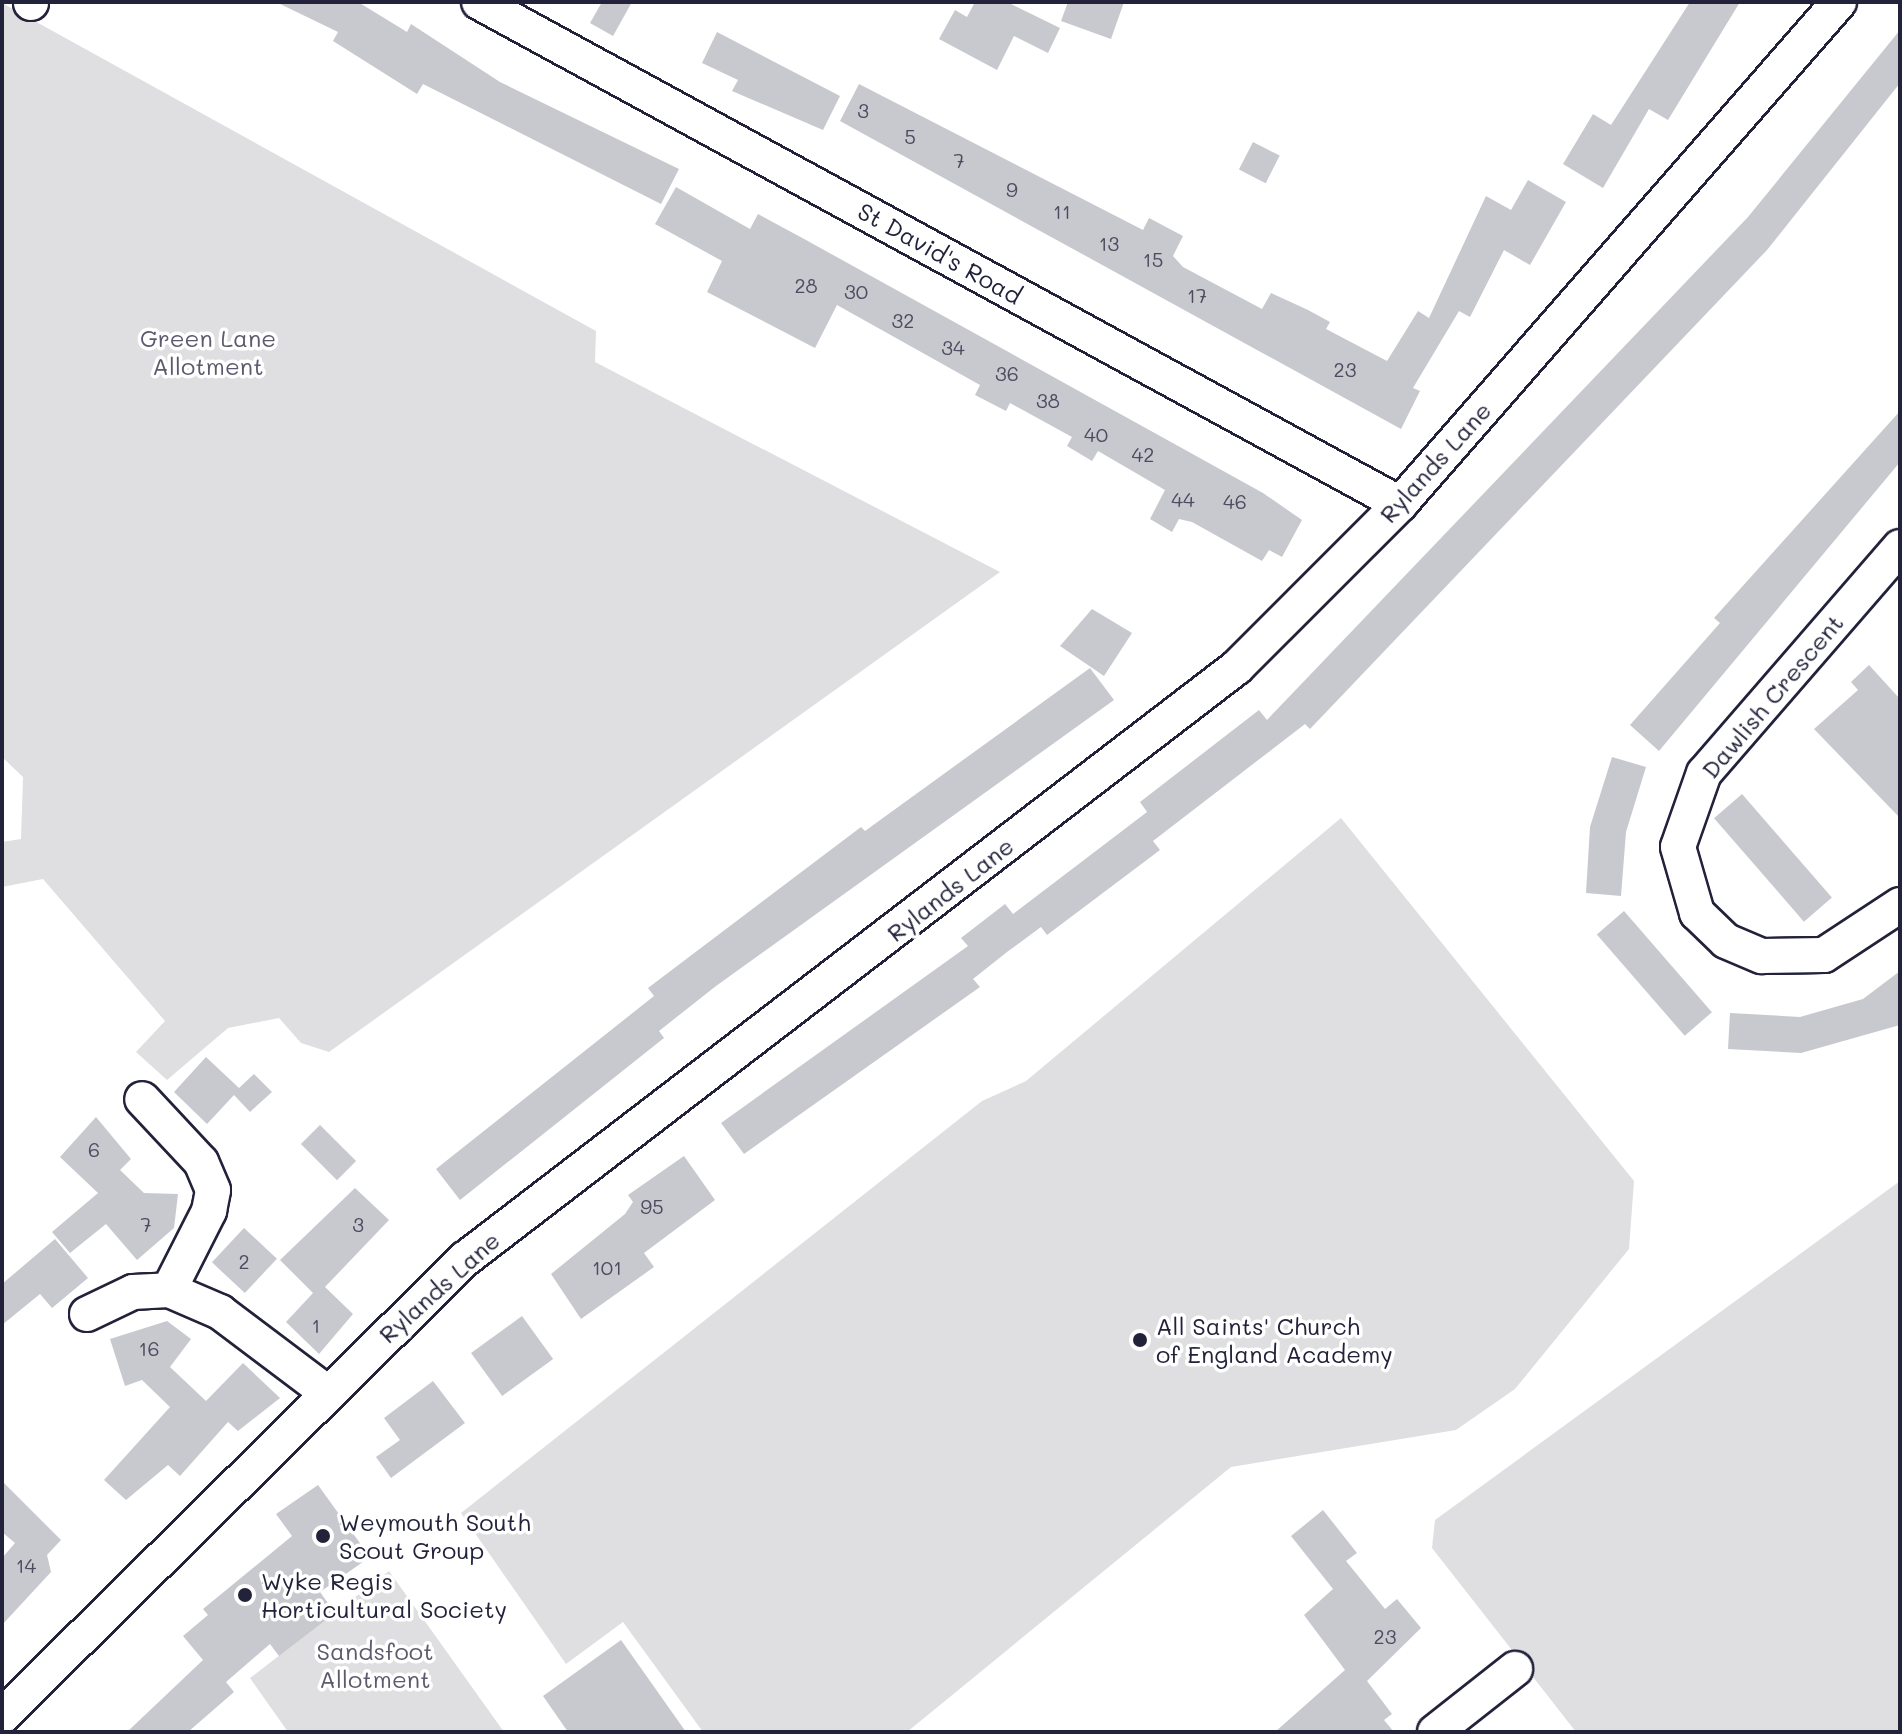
<!DOCTYPE html>
<html>
<head>
<meta charset="utf-8">
<style>
	body { margin:0 }
	#map { position:relative; width:1902px; height:1734px; overflow:hidden; background:#fff; font-family:Mali,sans-serif }
	div>[style] { position:absolute }
	.green>* { inset:0; background:#dfdfe2 }
	.building>* { inset:0; background:#c8c8cf; transform-origin:0 0 }
	.roads { filter:drop-shadow(2px 0 #22223b) drop-shadow(-2px 0 #22223b) drop-shadow(0 2px #22223b) drop-shadow(0 -2px #22223b) }
	.minor>* { height:34px; margin:-17px; padding:0 17px; transform-origin:17px; border-radius:17px; background:#fff }
	.dots>* { width:22px; height:22px; translate:-50% -50%; box-sizing:border-box; border:4px solid #fff; border-radius:50% }
	span { translate:-50% -50%; white-space:nowrap; text-align:center; line-height:1.15; -webkit-text-stroke:7px #fff; paint-order:stroke }
	.number-label { font-size:20px; color:#4c4c60 }
	.number-label span { -webkit-text-stroke-width:0 }
	.street-label { font-size:24px; color:#22223b }
	.park-label { font-size:24px; color:#5b5b6d }
	.poi-label { font-size:24px; color:#22223b }
	.left { translate:0 -50%; text-align:left }
	.frame { position:absolute; inset:0; border:4px solid #22223b; pointer-events:none }
</style>
</head>
<body>
<div id="map">
	<div class="green">
		<div style="clip-path:polygon(2px 3px,596px 331px,595px 362px,1000px 572px,329px 1052px,301px 1043px,279px 1018px,228px 1028px,167px 1080px,136px 1052px,165px 1021px,43px 879px,2px 887px,2px 842px,21px 839px,23px 777px,2px 757px)"></div>
		<div style="clip-path:polygon(1341px 818px,1634px 1181px,1629px 1249px,1515px 1389px,1456px 1430px,1231px 1467px,907px 1732px,703px 1732px,623px 1622px,566px 1664px,461px 1513px,982px 1101px,1026px 1081px)"></div>
		<div style="clip-path:polygon(1900px 1181px,1900px 1732px,1576px 1732px,1432px 1548px,1435px 1520px)"></div>
		<div style="clip-path:polygon(389px 1571px,504px 1732px,288px 1732px,250px 1678px)"></div>
	</div>
	<div class="building">
		<div style="clip-path:polygon(276px 2px,358px 2px,407px 32px,411px 24px,500px 82px,679px 169px,661px 204px,423px 84px,417px 94px,333px 41px,338px 32px)"></div>
		<div style="clip-path:polygon(602px 2px,632px 2px,613px 36px,590px 23px)"></div>
		<div style="clip-path:polygon(975px 2px,1007px 2px,1060px 28px,1048px 53px,1014px 36px,997px 70px,939px 39px,955px 10px,967px 17px)"></div>
		<div style="clip-path:polygon(1068px 2px,1124px 2px,1111px 39px,1061px 21px)"></div>
		<div style="clip-path:polygon(1690px 2px,1740px 2px,1668px 120px,1649px 109px,1603px 188px,1563px 164px,1593px 114px,1611px 125px)"></div>
		<div style="clip-path:polygon(1900px 30px,1900px 83px,1767px 250px,1310px 729px,1305px 724px,1153px 841px,1160px 850px,1047px 935px,1041px 927px,1007px 952px,973px 979px,980px 987px,744px 1154px,721px 1123px,968px 946px,961px 938px,1005px 904px,1013px 914px,1147px 812px,1140px 802px,1259px 710px,1267px 720px,1748px 217px)"></div>
		<div style="clip-path:polygon(717px 32px,840px 96px,823px 130px,732px 91px,738px 80px,702px 63px)"></div>
		<div style="clip-path:polygon(859px 84px,1143px 230px,1149px 218px,1183px 236px,1173px 256px,1183px 267px,1262px 309px,1271px 293px,1308px 310px,1330px 322px,1326px 329px,1387px 361px,1418px 311px,1429px 318px,1486px 196px,1511px 210px,1528px 180px,1566px 202px,1530px 265px,1504px 250px,1470px 317px,1459px 311px,1413px 388px,1420px 391px,1401px 429px,840px 121px)"></div>
		<div style="left:1253px;top:142px;width:30px;height:31px;rotate:27deg"></div>
		<div style="clip-path:polygon(676px 187px,750px 229px,758px 214px,806px 240px,1263px 493px,1302px 520px,1282px 557px,1269px 550px,1262px 561px,1192px 522px,1179px 519px,1172px 532px,1150px 519px,1165px 490px,1098px 451px,1092px 461px,1067px 446px,1072px 437px,1010px 403px,1006px 411px,975px 395px,980px 385px,837px 305px,815px 348px,707px 292px,722px 261px,655px 224px)"></div>
		<div style="clip-path:polygon(1900px 411px,1900px 462px,1659px 751px,1630px 725px,1720px 623px,1714px 618px)"></div>
		<div style="clip-path:polygon(1092px 609px,1132px 633px,1104px 676px,1060px 646px)"></div>
		<div style="clip-path:polygon(1869px 665px,1900px 699px,1900px 818px,1814px 729px,1858px 690px,1851px 682px)"></div>
		<div style="clip-path:polygon(1090px 668px,1114px 700px,716px 986px,659px 1031px,664px 1038px,460px 1200px,436px 1169px,654px 996px,648px 988px,861px 827px,865px 831px)"></div>
		<div style="clip-path:polygon(1612px 757px,1646px 767px,1626px 832px,1621px 896px,1586px 893px,1590px 827px)"></div>
		<div style="left:1742px;top:794px;width:137px;height:37px;rotate:49deg"></div>
		<div style="left:1624px;top:911px;width:134px;height:36px;rotate:49deg"></div>
		<div style="clip-path:polygon(1900px 971px,1900px 1025px,1801px 1053px,1728px 1049px,1730px 1013px,1800px 1017px,1863px 999px)"></div>
		<div style="clip-path:polygon(206px 1057px,239px 1088px,254px 1074px,272px 1092px,250px 1112px,234px 1095px,207px 1124px,174px 1092px)"></div>
		<div style="clip-path:polygon(96px 1117px,131px 1159px,120px 1170px,144px 1193px,178px 1194px,174px 1228px,137px 1260px,106px 1224px,70px 1253px,52px 1232px,98px 1193px,60px 1157px)"></div>
		<div style="left:320px;top:1125px;width:51px;height:27px;rotate:45deg"></div>
		<div style="clip-path:polygon(684px 1156px,715px 1200px,644px 1253px,654px 1267px,581px 1319px,551px 1274px,625px 1214px,633px 1202px,628px 1195px)"></div>
		<div style="clip-path:polygon(355px 1188px,389px 1220px,325px 1287px,353px 1314px,319px 1354px,286px 1322px,313px 1293px,280px 1260px)"></div>
		<div style="left:244px;top:1228px;width:45px;height:47px;rotate:43deg"></div>
		<div style="clip-path:polygon(55px 1239px,88px 1278px,52px 1308px,40px 1294px,2px 1325px,2px 1284px)"></div>
		<div style="left:522px;top:1316px;width:53px;height:63px;rotate:54deg"></div>
		<div style="clip-path:polygon(167px 1321px,191px 1339px,170px 1367px,206px 1401px,243px 1363px,280px 1398px,238px 1431px,228px 1422px,180px 1476px,168px 1465px,126px 1500px,104px 1480px,170px 1407px,142px 1380px,125px 1386px,110px 1339px)"></div>
		<div style="clip-path:polygon(433px 1381px,465px 1423px,391px 1478px,376px 1457px,400px 1440px,384px 1418px)"></div>
		<div style="clip-path:polygon(2px 1481px,61px 1540px,47px 1555px,51px 1572px,2px 1625px,2px 1558px,15px 1543px,2px 1532px)"></div>
		<div style="clip-path:polygon(318px 1485px,370px 1557px,320px 1592px,335px 1613px,279px 1656px,270px 1644px,226px 1682px,234px 1692px,188px 1732px,127px 1732px,203px 1660px,183px 1636px,208px 1615px,203px 1609px,292px 1536px,276px 1514px)"></div>
		<div style="clip-path:polygon(1323px 1510px,1357px 1553px,1346px 1561px,1385px 1609px,1397px 1599px,1421px 1628px,1367px 1681px,1392px 1714px,1384px 1720px,1394px 1732px,1275px 1732px,1345px 1670px,1304px 1615px,1333px 1589px,1291px 1536px)"></div>
		<div style="clip-path:polygon(621px 1640px,686px 1732px,568px 1732px,543px 1696px)"></div>
	</div>
	<div class="roads">
		<div class="minor">
			<div style="left:479px;top:2px;width:1049px;rotate:28.59deg"></div>
			<div style="left:31px;top:3px;width:1px;rotate:-90deg"></div>
			<div style="left:1900px;top:547px;width:299px;rotate:130.9deg"></div>
			<div style="left:1704px;top:773px;width:78px;rotate:109.4deg"></div>
			<div style="left:1678px;top:847px;width:69px;rotate:73.9deg"></div>
			<div style="left:1697px;top:913px;width:40px;rotate:44deg"></div>
			<div style="left:1726px;top:941px;width:39px;rotate:23deg"></div>
			<div style="left:1762px;top:956px;width:62px;rotate:-0.9deg"></div>
			<div style="left:1824px;top:955px;width:91px;rotate:-33.3deg"></div>
			<div style="left:169px;top:1290px;width:56px;rotate:23.3deg"></div>
			<div style="left:220px;top:1312px;width:133px;rotate:37deg"></div>
			<div style="left:87px;top:1314px;width:51px;rotate:-25.6deg"></div>
			<div style="left:133px;top:1292px;width:36px;rotate:-3deg"></div>
			<div style="left:169px;top:1290px;width:89px;rotate:-63.1deg"></div>
			<div style="left:209px;top:1211px;width:21px;rotate:-79deg"></div>
			<div style="left:213px;top:1190px;width:30px;rotate:-113deg"></div>
			<div style="left:201px;top:1162px;width:86px;rotate:-133.1deg"></div>
			<div style="left:2px;top:1716px;width:651px;rotate:-44.63deg"></div>
			<div style="left:465px;top:1259px;width:973px;rotate:-37.48deg"></div>
			<div style="left:1237px;top:667px;width:231px;rotate:-45deg"></div>
			<div style="left:1400px;top:504px;width:667px;rotate:-48.83deg"></div>
			<div style="left:1435px;top:1732px;width:102px;rotate:-38.2deg"></div>
		</div>
	</div>
	<div class="dots">
		<div style="left:1140px;top:1340px;background:#22223b"></div>
		<div style="left:323px;top:1536px;background:#22223b"></div>
		<div style="left:245px;top:1595px;background:#22223b"></div>
	</div>
	<div class="number-label">
		<span style="left:863px;top:110px">3</span>
		<span style="left:910px;top:136px">5</span>
		<span style="left:959px;top:160px">7</span>
		<span style="left:1012px;top:189px">9</span>
		<span style="left:1062px;top:211px">11</span>
		<span style="left:1109px;top:243px">13</span>
		<span style="left:1153px;top:259px">15</span>
		<span style="left:806px;top:285px">28</span>
		<span style="left:856px;top:291px">30</span>
		<span style="left:1197px;top:295px">17</span>
		<span style="left:903px;top:320px">32</span>
		<span style="left:953px;top:347px">34</span>
		<span style="left:1345px;top:369px">23</span>
		<span style="left:1007px;top:373px">36</span>
		<span style="left:1048px;top:400px">38</span>
		<span style="left:1096px;top:434px">40</span>
		<span style="left:1143px;top:454px">42</span>
		<span style="left:1183px;top:499px">44</span>
		<span style="left:1235px;top:501px">46</span>
		<span style="left:94px;top:1149px">6</span>
		<span style="left:652px;top:1206px">95</span>
		<span style="left:146px;top:1224px">7</span>
		<span style="left:358px;top:1224px">3</span>
		<span style="left:244px;top:1261px">2</span>
		<span style="left:607px;top:1267px">101</span>
		<span style="left:316px;top:1325px">1</span>
		<span style="left:149px;top:1348px">16</span>
		<span style="left:26px;top:1565px">14</span>
		<span style="left:1385px;top:1636px">23</span>
	</div>
	<div class="street-label">
		<span style="left:940px;top:253px;rotate:29deg">St David's Road</span>
		<span style="left:1435px;top:462px;rotate:-48deg">Rylands Lane</span>
		<span style="left:1772px;top:696px;rotate:-50deg">Dawlish Crescent</span>
		<span style="left:950px;top:889px;rotate:-38deg">Rylands Lane</span>
		<span style="left:439px;top:1287px;rotate:-42deg">Rylands Lane</span>
	</div>
	<div class="park-label">
		<span style="left:208px;top:352px">Green Lane<br>Allotment</span>
		<span style="left:375px;top:1665px">Sandsfoot<br>Allotment</span>
	</div>
	<div class="poi-label">
		<span class="left" style="left:1156px;top:1340px">All Saints' Church<br>of England Academy</span>
		<span class="left" style="left:339px;top:1536px">Weymouth South<br>Scout Group</span>
		<span class="left" style="left:261px;top:1595px">Wyke Regis<br>Horticultural Society</span>
	</div>
	<div class="frame"></div>
</div>
</body>
</html>
